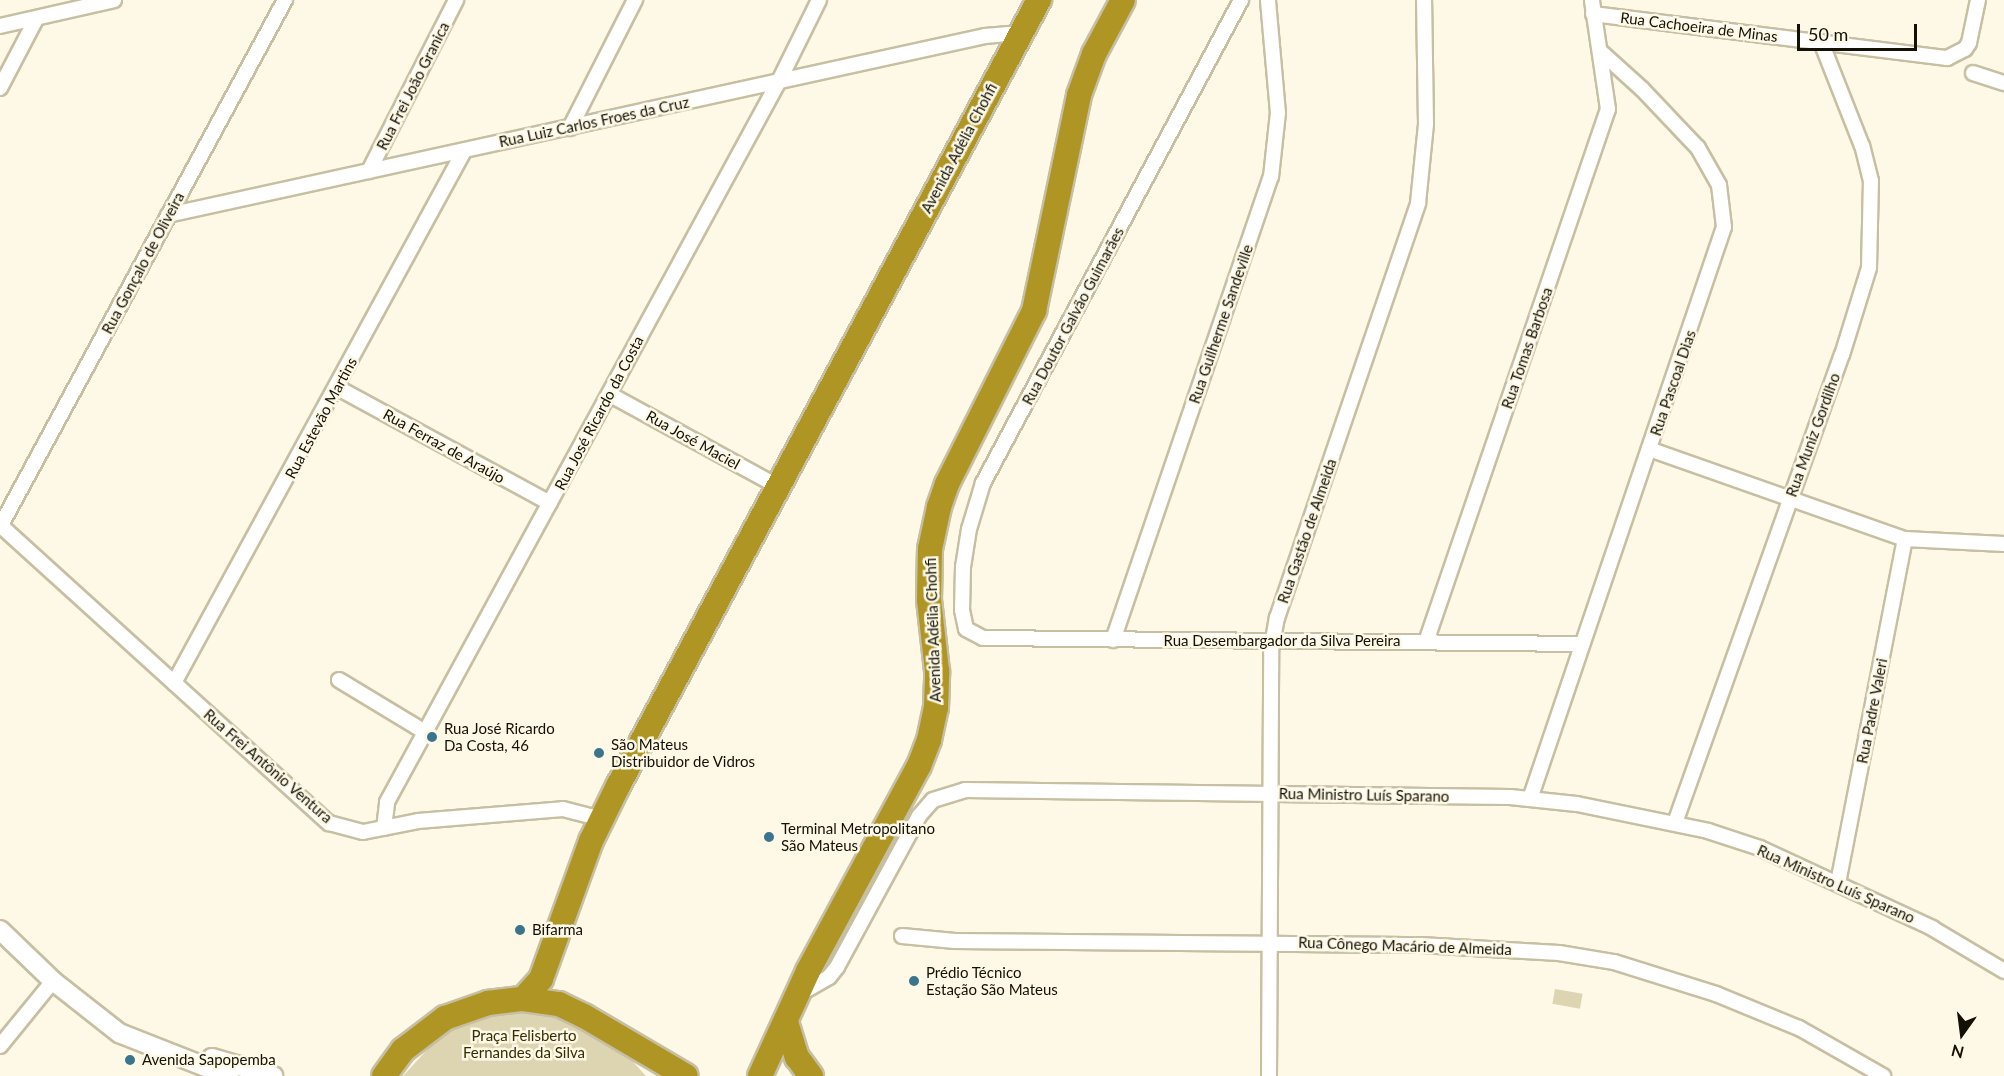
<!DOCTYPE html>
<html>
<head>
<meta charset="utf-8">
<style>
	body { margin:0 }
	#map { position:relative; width:2004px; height:1076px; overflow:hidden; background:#fef9e7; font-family:Lato,sans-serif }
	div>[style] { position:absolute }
	.green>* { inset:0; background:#ddd4b2; transform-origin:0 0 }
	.roads { filter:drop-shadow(2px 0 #c7bfa2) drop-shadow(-2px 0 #c7bfa2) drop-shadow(0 2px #c7bfa2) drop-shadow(0 -2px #c7bfa2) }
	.street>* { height:14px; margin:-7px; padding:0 7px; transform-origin:7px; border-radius:7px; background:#fff }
	.secondary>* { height:18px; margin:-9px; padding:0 9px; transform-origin:9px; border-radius:9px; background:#fff }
	.highway>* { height:24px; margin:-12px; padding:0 12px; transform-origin:12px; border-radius:12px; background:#ae9524 }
	.dots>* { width:16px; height:16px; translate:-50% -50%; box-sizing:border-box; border:3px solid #fef9e7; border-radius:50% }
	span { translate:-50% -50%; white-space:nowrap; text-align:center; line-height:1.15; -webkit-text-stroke:5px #fef9e7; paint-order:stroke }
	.street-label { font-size:15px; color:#131106 }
	.poi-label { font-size:15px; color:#131106 }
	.left { translate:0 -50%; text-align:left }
	.park-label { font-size:15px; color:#372d00 }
	.north { position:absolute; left:1932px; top:1004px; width:60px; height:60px; -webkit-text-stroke:4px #fef9e7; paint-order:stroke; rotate:194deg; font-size:16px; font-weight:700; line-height:24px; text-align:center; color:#131106 }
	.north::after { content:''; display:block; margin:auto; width:21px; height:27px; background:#131106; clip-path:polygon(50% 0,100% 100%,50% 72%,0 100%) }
	.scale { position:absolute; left:1797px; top:24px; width:120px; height:27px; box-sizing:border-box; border:3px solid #131106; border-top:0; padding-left:8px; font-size:18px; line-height:21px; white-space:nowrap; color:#131106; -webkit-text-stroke:4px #fef9e7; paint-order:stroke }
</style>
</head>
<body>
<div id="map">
	<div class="green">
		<div style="left:1555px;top:989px;width:28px;height:15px;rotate:10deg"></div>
		<div style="clip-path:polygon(521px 1011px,558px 1015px,616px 1043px,646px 1076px,403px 1076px,436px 1040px,463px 1024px,488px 1015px)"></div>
	</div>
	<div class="roads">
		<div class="street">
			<div style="left:1241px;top:0;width:548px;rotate:118.11deg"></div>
			<div style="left:983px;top:483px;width:48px;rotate:106.9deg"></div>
			<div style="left:969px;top:529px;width:38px;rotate:99deg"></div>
			<div style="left:963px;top:567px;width:43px;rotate:91.3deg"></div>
			<div style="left:962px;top:610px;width:19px;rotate:78deg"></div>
			<div style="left:966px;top:629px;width:19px;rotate:28deg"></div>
			<div style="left:983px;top:638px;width:598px;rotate:0.57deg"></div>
			<div style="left:1593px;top:14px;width:357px;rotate:7.1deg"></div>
			<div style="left:1947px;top:58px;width:20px;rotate:-27deg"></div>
			<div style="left:1965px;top:49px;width:7px;rotate:-56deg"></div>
			<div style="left:1969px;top:43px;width:44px;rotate:-78.2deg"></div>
			<div style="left:0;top:26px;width:117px;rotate:-12.8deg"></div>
			<div style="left:1973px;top:73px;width:33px;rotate:18deg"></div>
			<div style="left:0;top:88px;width:78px;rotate:-62.4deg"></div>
			<div style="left:570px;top:128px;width:144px;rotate:-63.1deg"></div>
			<div style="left:369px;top:171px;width:192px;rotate:-63deg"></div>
			<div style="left:168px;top:215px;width:836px;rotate:-12.36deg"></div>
			<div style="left:985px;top:36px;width:36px;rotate:-5deg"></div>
			<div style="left:338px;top:388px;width:241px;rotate:28.5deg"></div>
			<div style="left:609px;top:394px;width:192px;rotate:28.7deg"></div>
			<div style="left:1649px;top:449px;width:271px;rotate:19.4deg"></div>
			<div style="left:1905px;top:539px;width:99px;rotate:2.9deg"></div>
			<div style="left:0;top:525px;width:444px;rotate:42.2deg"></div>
			<div style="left:329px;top:823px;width:35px;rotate:15deg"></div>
			<div style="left:363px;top:832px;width:56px;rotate:-11.3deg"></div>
			<div style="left:418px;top:821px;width:145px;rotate:-4.7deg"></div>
			<div style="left:563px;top:809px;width:40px;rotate:14.4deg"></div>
			<div style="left:1px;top:525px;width:597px;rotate:-61.59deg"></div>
			<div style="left:1113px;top:640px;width:489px;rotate:-71.2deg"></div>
			<div style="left:1271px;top:177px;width:64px;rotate:-83.8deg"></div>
			<div style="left:1278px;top:113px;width:113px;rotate:-95.1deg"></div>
			<div style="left:1426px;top:642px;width:563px;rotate:-71.15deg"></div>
			<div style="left:1608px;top:109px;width:110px;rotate:-98.4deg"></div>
			<div style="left:339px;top:680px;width:100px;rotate:31.2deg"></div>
			<div style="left:174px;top:683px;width:606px;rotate:-61.4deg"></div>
			<div style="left:1530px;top:799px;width:604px;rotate:-71.27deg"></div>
			<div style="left:1724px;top:227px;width:42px;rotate:-96.8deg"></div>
			<div style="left:1719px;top:185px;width:43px;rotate:-119.6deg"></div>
			<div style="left:1698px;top:148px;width:81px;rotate:-133.5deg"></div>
			<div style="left:1642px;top:89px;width:55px;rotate:-137.9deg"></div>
			<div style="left:1675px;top:823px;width:497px;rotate:-70.4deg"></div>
			<div style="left:1842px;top:355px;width:91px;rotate:-72.8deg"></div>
			<div style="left:1869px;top:268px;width:87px;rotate:-88.7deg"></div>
			<div style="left:1871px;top:181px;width:36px;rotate:-104deg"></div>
			<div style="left:1862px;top:146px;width:112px;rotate:-111.5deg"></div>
			<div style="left:384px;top:828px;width:26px;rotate:-83deg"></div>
			<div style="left:387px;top:802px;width:821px;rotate:-61.47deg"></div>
			<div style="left:779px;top:81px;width:90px;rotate:-63.7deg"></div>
			<div style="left:1838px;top:883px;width:350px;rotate:-79deg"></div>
			<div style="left:902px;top:936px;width:53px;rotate:5.4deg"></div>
			<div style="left:955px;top:941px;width:465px;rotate:0.5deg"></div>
			<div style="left:1420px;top:945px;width:139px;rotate:3.3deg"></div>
			<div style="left:1559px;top:953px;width:56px;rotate:9.3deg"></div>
			<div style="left:1614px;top:962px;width:107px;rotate:17.4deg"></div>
			<div style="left:1716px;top:994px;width:90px;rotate:22.3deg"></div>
			<div style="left:1799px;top:1028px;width:97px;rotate:29.7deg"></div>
			<div style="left:798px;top:995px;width:36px;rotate:-30deg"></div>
			<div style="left:829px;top:977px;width:13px;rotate:-51deg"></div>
			<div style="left:837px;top:967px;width:172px;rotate:-61.5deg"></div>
			<div style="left:919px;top:816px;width:21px;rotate:-49deg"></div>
			<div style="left:933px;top:800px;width:34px;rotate:-17deg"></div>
			<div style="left:965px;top:790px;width:545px;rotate:0.74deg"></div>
			<div style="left:1510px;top:797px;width:67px;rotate:6deg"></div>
			<div style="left:1577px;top:804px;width:134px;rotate:11.6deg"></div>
			<div style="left:1708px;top:831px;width:55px;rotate:18.1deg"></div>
			<div style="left:1760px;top:848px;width:190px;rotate:24.9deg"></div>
			<div style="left:1932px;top:928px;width:84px;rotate:30.8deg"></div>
			<div style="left:0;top:1046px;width:84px;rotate:-50.8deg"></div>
			<div style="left:1269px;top:1076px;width:425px;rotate:-89.7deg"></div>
			<div style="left:1271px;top:651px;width:34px;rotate:-80deg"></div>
			<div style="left:1277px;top:618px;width:438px;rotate:-71.2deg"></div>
			<div style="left:1418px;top:203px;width:79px;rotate:-84.2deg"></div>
			<div style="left:1426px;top:124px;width:124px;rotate:-90.9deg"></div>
		</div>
		<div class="secondary">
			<div style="left:0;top:930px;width:74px;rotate:43.9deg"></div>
			<div style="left:53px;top:981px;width:84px;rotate:38.2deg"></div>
			<div style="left:119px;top:1033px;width:118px;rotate:21.4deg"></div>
			<div style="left:212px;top:1058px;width:64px;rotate:16.4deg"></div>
		</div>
		<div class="highway">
			<div style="left:523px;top:999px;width:27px;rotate:-48deg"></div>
			<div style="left:541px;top:979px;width:147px;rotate:-70.1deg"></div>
			<div style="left:591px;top:841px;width:61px;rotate:-63.9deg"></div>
			<div style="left:618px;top:786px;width:892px;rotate:-61.83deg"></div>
			<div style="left:786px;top:1022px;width:37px;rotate:73deg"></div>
			<div style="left:797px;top:1057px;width:24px;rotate:54deg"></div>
			<div style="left:384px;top:1076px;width:32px;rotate:-54deg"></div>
			<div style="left:403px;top:1050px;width:53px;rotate:-37.3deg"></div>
			<div style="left:445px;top:1018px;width:46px;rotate:-19.2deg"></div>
			<div style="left:488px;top:1003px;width:35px;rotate:-7deg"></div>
			<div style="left:523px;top:999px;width:36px;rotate:8deg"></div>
			<div style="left:559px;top:1004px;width:28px;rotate:26deg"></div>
			<div style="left:584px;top:1016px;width:118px;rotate:30.5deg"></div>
			<div style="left:760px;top:1076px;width:115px;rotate:-65.4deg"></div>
			<div style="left:808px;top:971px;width:233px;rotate:-61.6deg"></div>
			<div style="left:919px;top:766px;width:28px;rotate:-69deg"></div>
			<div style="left:929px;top:740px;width:33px;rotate:-78deg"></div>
			<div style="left:936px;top:708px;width:37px;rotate:-88deg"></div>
			<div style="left:937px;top:671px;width:71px;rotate:-96.4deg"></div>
			<div style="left:929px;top:600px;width:51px;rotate:-88.9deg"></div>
			<div style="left:930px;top:549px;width:43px;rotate:-77.9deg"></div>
			<div style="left:939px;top:507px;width:24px;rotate:-71deg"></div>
			<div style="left:947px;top:484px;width:194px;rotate:-63.3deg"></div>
			<div style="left:1034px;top:311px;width:221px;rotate:-78.2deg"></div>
			<div style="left:1079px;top:95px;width:44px;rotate:-69.9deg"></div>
			<div style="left:1094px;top:54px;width:61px;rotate:-61.8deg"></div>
		</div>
	</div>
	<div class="dots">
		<div style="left:432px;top:737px;background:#3a748d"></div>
		<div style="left:599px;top:753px;background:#3a748d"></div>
		<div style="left:769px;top:837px;background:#3a748d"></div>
		<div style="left:520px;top:930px;background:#3a748d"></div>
		<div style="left:914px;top:981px;background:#3a748d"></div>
		<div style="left:130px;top:1060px;background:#3a748d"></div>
	</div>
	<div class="street-label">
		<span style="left:1699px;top:27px;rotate:7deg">Rua Cachoeira de Minas</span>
		<span style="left:413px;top:86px;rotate:-63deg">Rua Frei João Granica</span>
		<span style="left:594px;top:122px;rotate:-12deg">Rua Luiz Carlos Froes da Cruz</span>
		<span style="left:959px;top:148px;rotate:-62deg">Avenida Adélia Chohfi</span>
		<span style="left:143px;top:263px;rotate:-62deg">Rua Gonçalo de Oliveira</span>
		<span style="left:1073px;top:316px;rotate:-62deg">Rua Doutor Galvão Guimarães</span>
		<span style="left:1221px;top:324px;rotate:-71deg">Rua Guilherme Sandeville</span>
		<span style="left:1527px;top:348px;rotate:-71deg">Rua Tomas Barbosa</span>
		<span style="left:1673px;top:383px;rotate:-71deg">Rua Pascoal Dias</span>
		<span style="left:599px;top:413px;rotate:-62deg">Rua José Ricardo da Costa</span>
		<span style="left:321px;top:418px;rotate:-62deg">Rua Estevão Martins</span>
		<span style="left:1813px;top:435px;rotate:-70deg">Rua Muniz Gordilho</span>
		<span style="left:693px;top:440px;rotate:29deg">Rua José Maciel</span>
		<span style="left:444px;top:446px;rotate:29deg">Rua Ferraz de Araújo</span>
		<span style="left:1307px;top:531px;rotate:-71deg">Rua Gastão de Almeida</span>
		<span style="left:933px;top:630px;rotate:-92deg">Avenida Adélia Chohfi</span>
		<span style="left:1282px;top:641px">Rua Desembargador da Silva Pereira</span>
		<span style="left:1872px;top:711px;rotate:-79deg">Rua Padre Valeri</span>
		<span style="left:268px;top:766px;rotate:41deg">Rua Frei Antônio Ventura</span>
		<span style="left:1364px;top:795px;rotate:1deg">Rua Ministro Luís Sparano</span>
		<span style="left:1836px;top:884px;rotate:24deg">Rua Ministro Luís Sparano</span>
		<span style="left:1405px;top:946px;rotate:2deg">Rua Cônego Macário de Almeida</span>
	</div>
	<div class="poi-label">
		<span class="left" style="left:444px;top:737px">Rua José Ricardo<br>Da Costa, 46</span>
		<span class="left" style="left:611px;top:753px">São Mateus<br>Distribuidor de Vidros</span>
		<span class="left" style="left:781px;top:837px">Terminal Metropolitano<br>São Mateus</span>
		<span class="left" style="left:532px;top:930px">Bifarma</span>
		<span class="left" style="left:926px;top:981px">Prédio Técnico<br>Estação São Mateus</span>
		<span class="left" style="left:142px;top:1060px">Avenida Sapopemba</span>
	</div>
	<div class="park-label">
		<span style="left:524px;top:1044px">Praça Felisberto<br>Fernandes da Silva</span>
	</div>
	<div class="north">N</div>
	<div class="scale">50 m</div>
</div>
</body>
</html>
